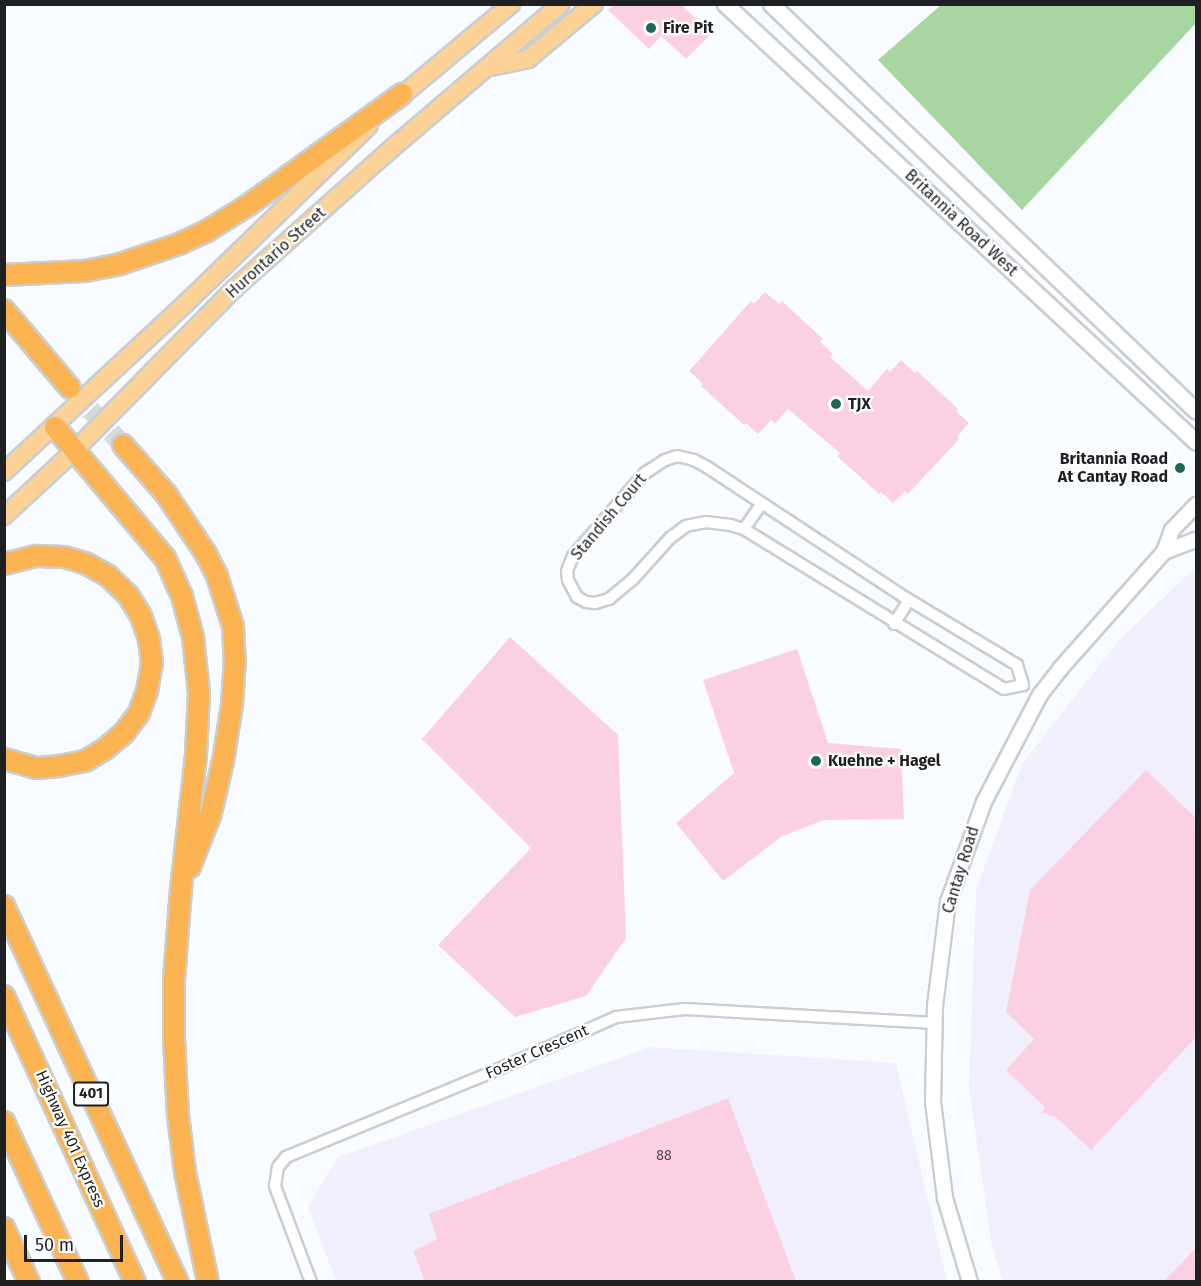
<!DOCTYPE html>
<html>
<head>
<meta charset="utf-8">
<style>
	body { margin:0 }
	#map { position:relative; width:1201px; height:1286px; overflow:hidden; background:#f8fbff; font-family:"Fira Sans",sans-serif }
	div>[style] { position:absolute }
	.industrial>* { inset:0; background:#f2effc }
	.green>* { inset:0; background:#a8d6a0 }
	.building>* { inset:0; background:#fcd0e3 }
	.motorway-tunnel>* { height:20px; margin-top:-10px; transform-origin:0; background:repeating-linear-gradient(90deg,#d7dade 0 20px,transparent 0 30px) }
	.roads { filter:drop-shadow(2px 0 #cbced1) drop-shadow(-2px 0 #cbced1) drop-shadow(0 2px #cbced1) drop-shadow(0 -2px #cbced1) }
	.minor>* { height:10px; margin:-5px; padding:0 5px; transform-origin:5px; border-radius:5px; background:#fff }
	.tertiary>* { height:14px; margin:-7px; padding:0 7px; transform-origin:7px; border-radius:7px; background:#fff }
	.secondary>* { height:15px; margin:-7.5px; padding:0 7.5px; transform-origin:7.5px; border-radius:7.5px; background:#fff }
	.primary>* { height:16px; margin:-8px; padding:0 8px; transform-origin:8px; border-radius:8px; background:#fdd297 }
	.motorway>* { height:20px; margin:-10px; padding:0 10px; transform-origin:10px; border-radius:10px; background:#fcb452 }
	.dots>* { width:16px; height:16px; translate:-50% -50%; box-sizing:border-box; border:3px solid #fff; border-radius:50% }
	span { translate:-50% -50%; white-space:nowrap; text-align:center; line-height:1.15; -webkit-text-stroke:4.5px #fff; paint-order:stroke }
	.number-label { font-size:14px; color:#564c52 }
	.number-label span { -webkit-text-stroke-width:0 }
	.shield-label span { padding:2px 4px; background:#fff; border:2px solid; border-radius:4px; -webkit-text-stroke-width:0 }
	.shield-label { font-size:15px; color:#1f2021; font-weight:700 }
	.poi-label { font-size:16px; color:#1f2021; font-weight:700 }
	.left { translate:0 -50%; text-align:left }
	.right { translate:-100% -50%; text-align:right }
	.street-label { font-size:16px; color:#1f2021 }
	.frame { position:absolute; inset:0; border:6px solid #1f2021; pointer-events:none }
	.scale { position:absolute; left:24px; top:1235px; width:99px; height:27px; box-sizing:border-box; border:3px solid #1f2021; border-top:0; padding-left:8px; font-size:18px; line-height:21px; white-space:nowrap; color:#1f2021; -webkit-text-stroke:4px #fff; paint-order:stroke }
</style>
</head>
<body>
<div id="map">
	<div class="industrial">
		<div style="clip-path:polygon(1196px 567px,1196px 1281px,1003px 1281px,992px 1247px,969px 1088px,976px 890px,1022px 764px,1120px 639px)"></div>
		<div style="clip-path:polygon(651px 1047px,896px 1063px,947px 1281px,336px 1281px,308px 1207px,338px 1157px)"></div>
	</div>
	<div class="green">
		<div style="clip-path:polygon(941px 5px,1196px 5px,1196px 23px,1022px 210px,878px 60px)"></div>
	</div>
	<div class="building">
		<div style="clip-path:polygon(615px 4px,681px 4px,711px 34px,686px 59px,661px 36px,649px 49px,608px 10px)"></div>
		<div style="clip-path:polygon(765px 292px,779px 304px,782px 301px,823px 339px,820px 342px,833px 354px,830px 357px,868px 391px,887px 369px,890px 372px,901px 360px,915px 373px,917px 371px,958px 409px,956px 411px,969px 423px,957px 437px,959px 439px,908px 494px,905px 491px,893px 503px,881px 492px,879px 494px,837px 456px,840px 453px,788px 409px,775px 424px,771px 420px,758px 434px,746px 423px,744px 425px,701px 386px,703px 384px,689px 371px,751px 301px,754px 304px)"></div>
		<div style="clip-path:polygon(510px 637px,618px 735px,626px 938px,586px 996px,515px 1017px,438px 945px,531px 848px,422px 739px)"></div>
		<div style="clip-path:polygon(797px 649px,828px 743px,901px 749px,904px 819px,824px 820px,782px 836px,723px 881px,676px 823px,734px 773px,703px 680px)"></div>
		<div style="clip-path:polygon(1146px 770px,1197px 819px,1197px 1036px,1091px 1150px,1057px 1118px,1042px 1112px,1045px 1107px,1006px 1070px,1034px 1039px,1006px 1012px,1030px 890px)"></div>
		<div style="clip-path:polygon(728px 1098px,796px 1281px,425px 1281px,413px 1251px,437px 1239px,429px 1214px)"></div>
		<div style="clip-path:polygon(1197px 1247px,1197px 1281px,1164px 1281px)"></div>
	</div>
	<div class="motorway-tunnel">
		<div style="left:70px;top:388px;width:78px;rotate:47.1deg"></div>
	</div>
	<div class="roads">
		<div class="minor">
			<div style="left:677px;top:456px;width:17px;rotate:13deg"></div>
			<div style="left:694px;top:460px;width:15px;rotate:28deg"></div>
			<div style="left:707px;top:467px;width:238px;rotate:33.4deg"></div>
			<div style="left:906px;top:598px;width:130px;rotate:31.1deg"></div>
			<div style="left:1017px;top:665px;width:21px;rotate:73deg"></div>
			<div style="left:1023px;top:685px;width:19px;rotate:168deg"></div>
			<div style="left:1004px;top:689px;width:305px;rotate:-148.4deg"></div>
			<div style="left:744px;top:529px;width:15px;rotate:-164deg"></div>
			<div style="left:730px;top:525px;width:24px;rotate:-173deg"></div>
			<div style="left:706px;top:522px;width:20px;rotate:169deg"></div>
			<div style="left:686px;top:526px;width:20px;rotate:143deg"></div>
			<div style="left:670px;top:538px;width:55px;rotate:132.1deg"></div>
			<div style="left:633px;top:579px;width:31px;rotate:140deg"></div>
			<div style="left:609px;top:599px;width:15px;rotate:164deg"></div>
			<div style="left:595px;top:603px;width:9px;rotate:-174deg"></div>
			<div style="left:586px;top:602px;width:10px;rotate:-151deg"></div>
			<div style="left:577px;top:597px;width:19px;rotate:-118deg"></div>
			<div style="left:568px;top:580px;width:9px;rotate:-96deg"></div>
			<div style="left:567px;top:571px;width:16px;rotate:-68deg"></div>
			<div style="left:573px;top:556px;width:110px;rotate:-49.1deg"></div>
			<div style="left:645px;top:473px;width:24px;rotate:-33deg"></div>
			<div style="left:665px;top:460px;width:13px;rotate:-18deg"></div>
			<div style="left:744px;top:529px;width:29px;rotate:-55deg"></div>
			<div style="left:894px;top:624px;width:28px;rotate:-58deg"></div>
			<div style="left:311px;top:1282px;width:103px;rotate:-110.6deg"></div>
			<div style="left:275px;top:1186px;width:19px;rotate:-81deg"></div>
			<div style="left:278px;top:1167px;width:13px;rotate:-51deg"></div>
			<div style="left:286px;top:1157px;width:213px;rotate:-22.4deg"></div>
			<div style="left:483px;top:1076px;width:145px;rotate:-23.9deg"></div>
			<div style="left:616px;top:1017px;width:69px;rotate:-6.6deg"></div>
			<div style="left:685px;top:1009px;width:250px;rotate:3.2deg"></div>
		</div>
		<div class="tertiary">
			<div style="left:1164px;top:552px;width:34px;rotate:-21deg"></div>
			<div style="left:970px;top:1282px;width:88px;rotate:-106.6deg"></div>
			<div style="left:945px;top:1198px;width:97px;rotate:-97.1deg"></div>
			<div style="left:933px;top:1102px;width:96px;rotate:-88.8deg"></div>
			<div style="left:935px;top:1006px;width:105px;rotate:-82.9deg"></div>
			<div style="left:948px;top:902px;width:106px;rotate:-70.2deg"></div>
			<div style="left:984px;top:802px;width:121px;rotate:-62.4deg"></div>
			<div style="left:1040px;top:695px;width:33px;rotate:-52deg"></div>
			<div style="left:1060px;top:669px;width:157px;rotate:-48.4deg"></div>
			<div style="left:1164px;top:552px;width:23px;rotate:-70deg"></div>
			<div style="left:1172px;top:530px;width:35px;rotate:-46deg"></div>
		</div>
		<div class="secondary">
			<div style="left:725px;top:4px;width:643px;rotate:42.92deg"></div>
			<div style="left:771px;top:4px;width:588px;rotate:43.76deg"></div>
		</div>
		<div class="primary">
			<div style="left:491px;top:67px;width:38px;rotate:-12deg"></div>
			<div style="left:528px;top:59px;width:86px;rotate:-39.8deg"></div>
			<div style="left:394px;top:102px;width:153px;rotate:-39.9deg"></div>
			<div style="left:4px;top:472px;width:246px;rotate:-42.9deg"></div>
			<div style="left:184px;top:305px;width:257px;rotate:-44.1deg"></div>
			<div style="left:4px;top:516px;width:98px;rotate:-42.9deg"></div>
			<div style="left:76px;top:449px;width:226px;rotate:-45.4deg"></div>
			<div style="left:235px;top:288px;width:209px;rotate:-41.7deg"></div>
			<div style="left:391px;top:149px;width:223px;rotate:-40.5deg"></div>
		</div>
		<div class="motorway">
			<div style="left:4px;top:275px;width:81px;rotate:-2.8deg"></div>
			<div style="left:85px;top:271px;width:36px;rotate:-11deg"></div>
			<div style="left:120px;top:264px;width:62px;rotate:-18.7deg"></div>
			<div style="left:179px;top:244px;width:31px;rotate:-25deg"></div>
			<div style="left:207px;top:231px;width:51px;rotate:-32.1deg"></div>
			<div style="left:250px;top:204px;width:188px;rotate:-35.9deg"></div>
			<div style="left:4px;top:310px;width:102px;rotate:49.8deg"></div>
			<div style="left:55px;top:427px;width:171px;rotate:50deg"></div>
			<div style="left:165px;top:558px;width:42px;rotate:65.9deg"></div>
			<div style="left:182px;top:596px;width:42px;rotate:75deg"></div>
			<div style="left:193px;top:637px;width:56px;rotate:83.9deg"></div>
			<div style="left:199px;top:693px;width:62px;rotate:92.8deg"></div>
			<div style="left:196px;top:755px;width:135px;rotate:96.4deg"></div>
			<div style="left:181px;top:889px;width:90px;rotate:94.4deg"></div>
			<div style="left:174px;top:979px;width:60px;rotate:90deg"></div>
			<div style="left:174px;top:1039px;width:76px;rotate:87deg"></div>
			<div style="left:178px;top:1115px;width:57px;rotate:83deg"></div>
			<div style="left:185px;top:1172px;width:112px;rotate:78.2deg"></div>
			<div style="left:123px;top:445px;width:65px;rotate:48.7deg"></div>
			<div style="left:166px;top:494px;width:72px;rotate:56.3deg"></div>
			<div style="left:206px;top:554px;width:25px;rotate:63deg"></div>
			<div style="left:217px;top:576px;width:52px;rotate:72.3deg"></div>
			<div style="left:233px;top:626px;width:33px;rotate:87deg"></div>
			<div style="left:235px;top:659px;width:46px;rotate:93.7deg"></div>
			<div style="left:232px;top:705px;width:57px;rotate:99.1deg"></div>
			<div style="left:223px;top:761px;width:53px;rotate:103deg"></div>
			<div style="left:211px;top:813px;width:58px;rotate:111.3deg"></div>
			<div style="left:4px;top:564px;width:34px;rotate:-14deg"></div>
			<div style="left:37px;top:556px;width:27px;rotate:2deg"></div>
			<div style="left:64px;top:557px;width:22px;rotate:16deg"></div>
			<div style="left:85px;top:563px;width:25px;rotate:29deg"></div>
			<div style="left:107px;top:575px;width:29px;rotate:44deg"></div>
			<div style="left:128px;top:595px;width:25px;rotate:58deg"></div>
			<div style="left:141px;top:616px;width:24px;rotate:71deg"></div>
			<div style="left:149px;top:639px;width:24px;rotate:83deg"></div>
			<div style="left:152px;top:663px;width:28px;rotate:100deg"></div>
			<div style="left:147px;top:691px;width:23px;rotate:110deg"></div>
			<div style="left:139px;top:713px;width:25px;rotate:127deg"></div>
			<div style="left:124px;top:733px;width:25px;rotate:140deg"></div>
			<div style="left:105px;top:749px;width:23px;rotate:149deg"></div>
			<div style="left:85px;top:761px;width:25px;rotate:169deg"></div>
			<div style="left:60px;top:766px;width:24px;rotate:175deg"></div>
			<div style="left:36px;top:768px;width:33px;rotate:-164deg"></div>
			<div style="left:4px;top:906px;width:414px;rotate:65.2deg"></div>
			<div style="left:4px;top:996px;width:315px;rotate:65.4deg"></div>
			<div style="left:4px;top:1122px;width:176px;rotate:65.2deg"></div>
			<div style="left:4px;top:1228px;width:60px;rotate:65.2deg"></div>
		</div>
	</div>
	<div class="dots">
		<div style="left:651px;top:28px;background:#1f675c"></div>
		<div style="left:836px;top:404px;background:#1f675c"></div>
		<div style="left:1180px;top:468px;background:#1f675c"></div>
		<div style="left:816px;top:761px;background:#1f675c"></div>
	</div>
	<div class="number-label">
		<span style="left:664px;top:1156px">88</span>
	</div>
	<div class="shield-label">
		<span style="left:91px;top:1094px">401</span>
	</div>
	<div class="poi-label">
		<span class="left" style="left:663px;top:28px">Fire Pit</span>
		<span class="left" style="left:848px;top:404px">TJX</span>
		<span class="right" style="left:1168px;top:468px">Britannia Road<br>At Cantay Road</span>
		<span class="left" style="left:828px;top:761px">Kuehne + Hagel</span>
	</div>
	<div class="street-label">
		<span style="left:961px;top:223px;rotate:43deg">Britannia Road West</span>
		<span style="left:276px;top:253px;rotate:-42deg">Hurontario Street</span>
		<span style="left:609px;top:517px;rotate:-50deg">Standish Court</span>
		<span style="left:961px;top:870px;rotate:-73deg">Cantay Road</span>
		<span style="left:537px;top:1052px;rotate:-24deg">Foster Crescent</span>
		<span style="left:70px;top:1139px;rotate:66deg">Highway 401 Express</span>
	</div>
	<div class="frame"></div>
	<div class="scale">50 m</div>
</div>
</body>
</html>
